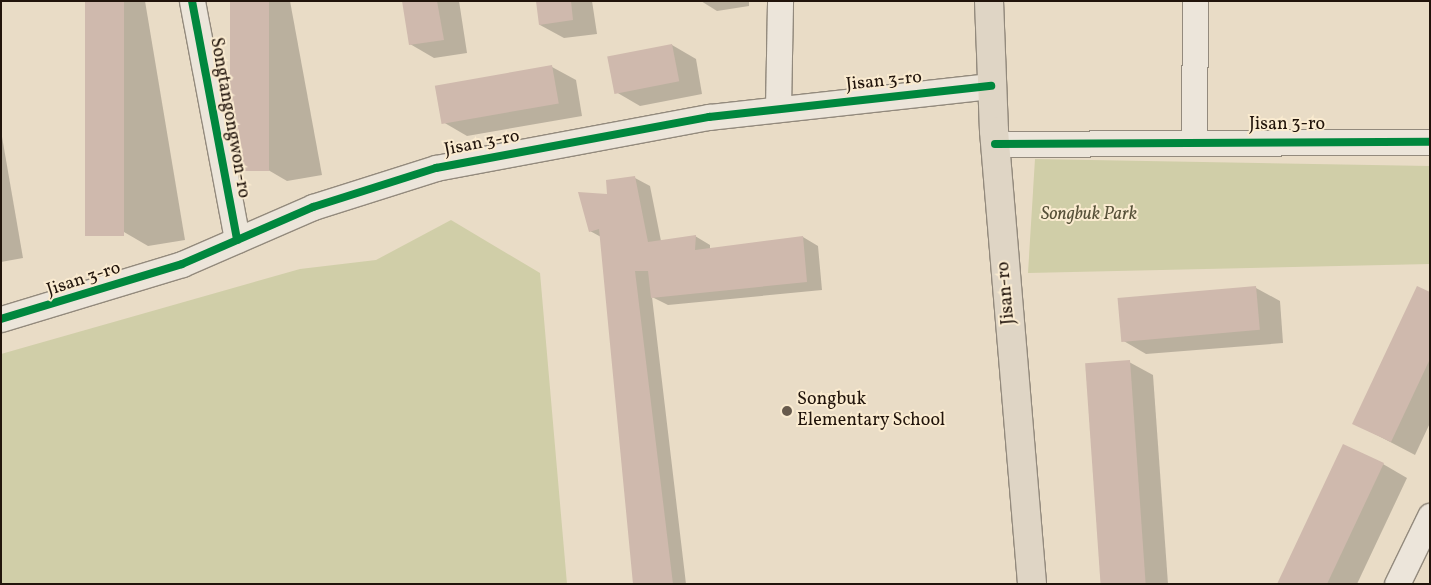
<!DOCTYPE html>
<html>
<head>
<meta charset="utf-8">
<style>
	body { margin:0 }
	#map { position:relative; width:1431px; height:585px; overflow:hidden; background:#e9dcc6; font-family:Vollkorn,serif }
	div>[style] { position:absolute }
	.green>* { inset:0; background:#d0cea8 }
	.shadow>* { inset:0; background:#0003 }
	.building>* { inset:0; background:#cfb9ad; transform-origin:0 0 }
	.roads { filter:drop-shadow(1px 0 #938a7d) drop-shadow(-1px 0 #938a7d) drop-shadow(0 1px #938a7d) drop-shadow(0 -1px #938a7d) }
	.minor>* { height:25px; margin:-12.5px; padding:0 12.5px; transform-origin:12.5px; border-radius:12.5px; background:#ece5da }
	.major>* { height:28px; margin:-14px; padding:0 14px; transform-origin:14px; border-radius:14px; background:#dfd5c5 }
	.cycleway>* { height:8px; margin:-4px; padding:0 4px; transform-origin:4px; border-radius:4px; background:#00873e }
	.dots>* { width:14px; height:14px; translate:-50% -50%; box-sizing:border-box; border:2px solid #faebd0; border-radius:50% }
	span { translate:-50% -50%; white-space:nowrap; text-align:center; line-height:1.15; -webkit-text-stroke:4px #faebd0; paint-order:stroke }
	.street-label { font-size:18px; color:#21140b }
	.park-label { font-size:18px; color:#575139; font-style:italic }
	.poi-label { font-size:18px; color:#21140b }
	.left { translate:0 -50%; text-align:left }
	.frame { position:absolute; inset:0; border:2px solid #21140b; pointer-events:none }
</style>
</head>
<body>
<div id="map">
	<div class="green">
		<div style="clip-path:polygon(1035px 159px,1430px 166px,1430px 264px,1028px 273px)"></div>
		<div style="clip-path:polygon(451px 220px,540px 273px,567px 584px,1px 584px,1px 354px,300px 269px,376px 260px)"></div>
	</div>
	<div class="shadow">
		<div style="clip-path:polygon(87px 1px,145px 1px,185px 240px,148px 246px,124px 232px)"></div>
		<div style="clip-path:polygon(232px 1px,290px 1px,322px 175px,287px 181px,263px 167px)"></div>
		<div style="clip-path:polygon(403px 1px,459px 1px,467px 53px,434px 58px,410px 44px)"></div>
		<div style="clip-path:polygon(537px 1px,592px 1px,597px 34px,564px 38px,540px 25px)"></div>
		<div style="clip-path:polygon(701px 1px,749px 1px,749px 6px,717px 11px)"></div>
		<div style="clip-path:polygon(672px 45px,696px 59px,702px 94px,640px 106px,616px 92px)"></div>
		<div style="clip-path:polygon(552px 67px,576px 80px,582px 116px,467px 136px,443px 122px)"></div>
		<div style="clip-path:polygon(1px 131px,23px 258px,1px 262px)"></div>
		<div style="clip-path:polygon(635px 178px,650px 186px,661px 241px,695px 236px,710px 245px,710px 249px,803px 237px,818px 246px,822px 290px,668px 305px,652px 297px,686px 584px,634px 584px,601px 237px,590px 231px,608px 196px)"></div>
		<div style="clip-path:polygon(1256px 288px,1280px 301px,1283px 343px,1146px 354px,1122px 340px)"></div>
		<div style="clip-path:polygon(1430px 294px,1430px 423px,1415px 455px,1354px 423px)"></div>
		<div style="clip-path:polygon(1129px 362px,1153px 375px,1168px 584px,1102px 584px)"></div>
		<div style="clip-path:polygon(1383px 464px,1407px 478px,1357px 584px,1279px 584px)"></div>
	</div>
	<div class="building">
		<div style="left:85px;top:1px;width:39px;height:235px"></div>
		<div style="left:230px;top:1px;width:39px;height:170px"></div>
		<div style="clip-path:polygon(402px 1px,437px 1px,444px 40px,409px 45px)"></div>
		<div style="clip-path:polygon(536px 1px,571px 1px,573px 20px,539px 25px)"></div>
		<div style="left:672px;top:44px;width:38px;height:66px;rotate:79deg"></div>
		<div style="left:552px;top:65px;width:39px;height:119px;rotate:80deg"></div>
		<div style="clip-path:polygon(635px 176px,648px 242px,696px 235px,695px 250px,803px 236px,807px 282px,651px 298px,648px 271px,635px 271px,673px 584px,633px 584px,599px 229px,589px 232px,578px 192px,607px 194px,606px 180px)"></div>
		<div style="left:1256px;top:286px;width:44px;height:139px;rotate:85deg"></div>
		<div style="clip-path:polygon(1417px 286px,1430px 292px,1430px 359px,1391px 442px,1352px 424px)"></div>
		<div style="left:1130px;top:360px;width:225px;height:45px;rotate:86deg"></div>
		<div style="clip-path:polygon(1343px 444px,1384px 463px,1327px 584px,1277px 584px)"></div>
	</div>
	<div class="roads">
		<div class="minor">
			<div style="left:192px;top:1px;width:243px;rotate:79.3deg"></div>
			<div style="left:778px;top:108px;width:107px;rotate:-88.9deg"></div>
			<div style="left:1194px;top:140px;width:139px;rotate:-89.6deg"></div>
			<div style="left:995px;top:144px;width:435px;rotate:-0.3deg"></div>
			<div style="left:1px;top:319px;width:189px;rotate:-16.9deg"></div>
			<div style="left:182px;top:264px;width:143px;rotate:-23.5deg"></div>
			<div style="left:313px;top:207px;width:129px;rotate:-17.6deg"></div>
			<div style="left:436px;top:168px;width:278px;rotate:-10.6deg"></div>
			<div style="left:709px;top:117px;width:284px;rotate:-6.3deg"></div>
			<div style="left:1397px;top:584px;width:76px;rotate:-64.1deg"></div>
		</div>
		<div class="major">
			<div style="left:989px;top:1px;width:130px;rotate:87.8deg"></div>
			<div style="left:994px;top:131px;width:455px;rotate:85.2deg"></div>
		</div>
	</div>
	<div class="cycleway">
		<div style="left:192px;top:1px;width:243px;rotate:79.3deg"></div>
		<div style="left:995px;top:144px;width:435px;rotate:-0.3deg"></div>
		<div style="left:1px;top:319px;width:189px;rotate:-16.9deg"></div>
		<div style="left:182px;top:264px;width:143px;rotate:-23.5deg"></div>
		<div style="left:313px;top:207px;width:129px;rotate:-17.6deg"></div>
		<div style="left:436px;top:168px;width:278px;rotate:-10.6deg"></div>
		<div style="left:709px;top:117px;width:284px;rotate:-6.3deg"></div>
	</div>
	<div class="dots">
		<div style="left:787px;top:411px;background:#675a4c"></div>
	</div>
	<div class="street-label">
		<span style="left:884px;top:82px;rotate:-6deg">Jisan 3-ro</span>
		<span style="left:229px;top:118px;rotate:80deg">Songtangongwon-ro</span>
		<span style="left:1287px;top:125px">Jisan 3-ro</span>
		<span style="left:482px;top:144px;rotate:-11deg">Jisan 3-ro</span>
		<span style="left:84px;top:280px;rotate:-18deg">Jisan 3-ro</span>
		<span style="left:1007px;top:293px;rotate:-95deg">Jisan-ro</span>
	</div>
	<div class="park-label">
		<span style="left:1089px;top:215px">Songbuk Park</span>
	</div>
	<div class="poi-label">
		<span class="left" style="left:797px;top:411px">Songbuk<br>Elementary School</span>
	</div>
	<div class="frame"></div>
</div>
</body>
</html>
